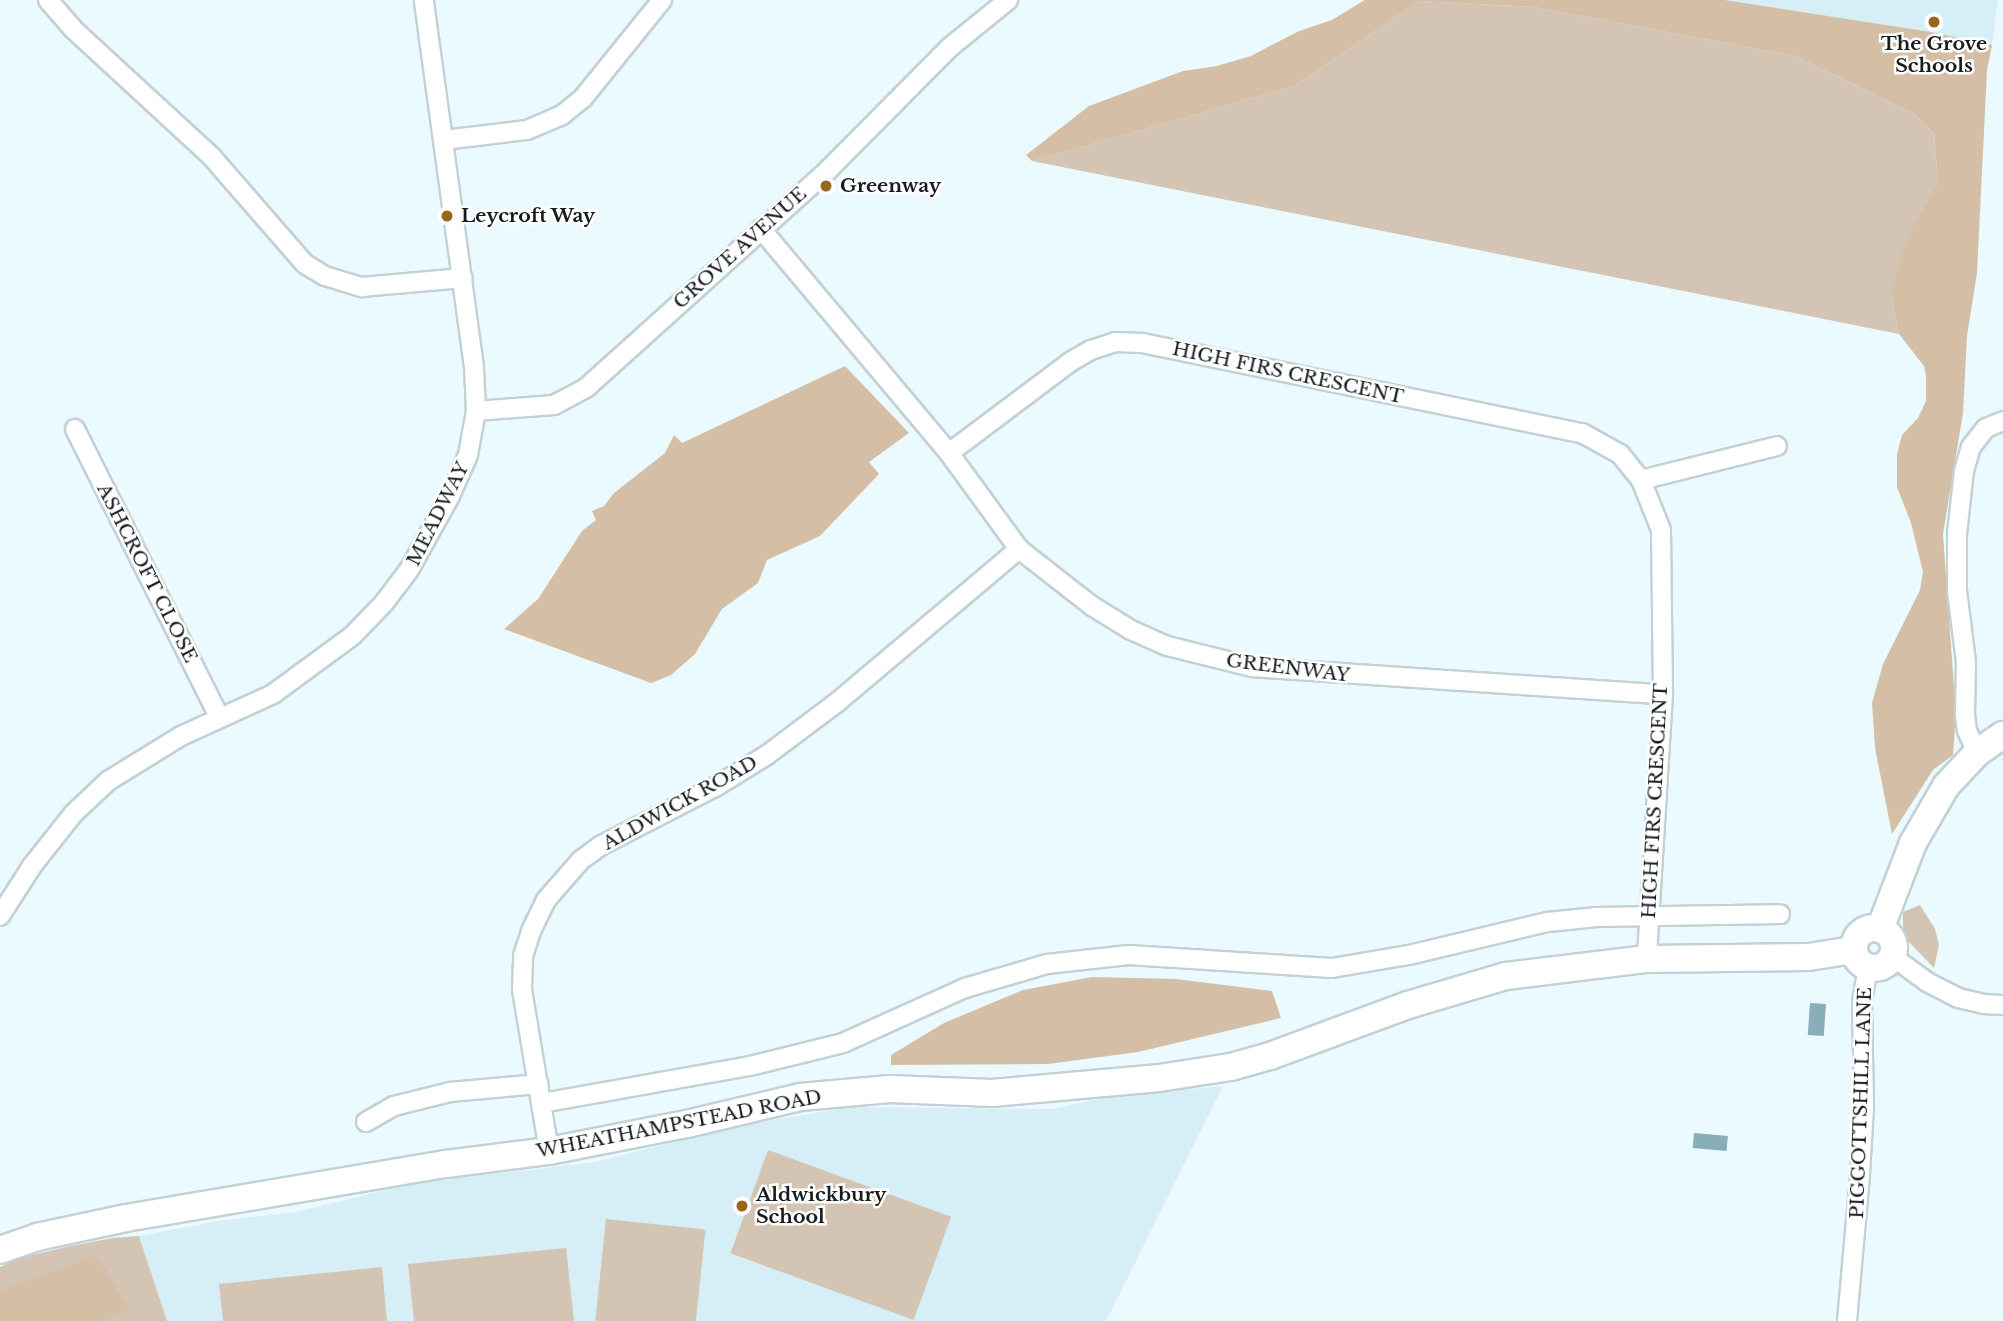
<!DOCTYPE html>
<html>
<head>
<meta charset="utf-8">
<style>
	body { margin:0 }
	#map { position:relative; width:2003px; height:1321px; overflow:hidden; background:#eafafe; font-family:"Libre Baskerville",serif }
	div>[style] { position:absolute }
	.built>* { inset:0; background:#d6eff6 }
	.green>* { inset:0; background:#d4c4b3; transform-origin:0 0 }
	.forest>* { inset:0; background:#d4bea5 }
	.water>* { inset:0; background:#89aeb8; transform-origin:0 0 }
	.roads { filter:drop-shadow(2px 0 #c2d1d5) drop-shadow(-2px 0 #c2d1d5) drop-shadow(0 2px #c2d1d5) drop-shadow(0 -2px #c2d1d5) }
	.street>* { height:18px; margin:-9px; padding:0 9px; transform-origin:9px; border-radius:9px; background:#fff }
	.secondary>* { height:26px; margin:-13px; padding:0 13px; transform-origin:13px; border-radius:13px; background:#fff }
	.secondary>.ring { margin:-13px; padding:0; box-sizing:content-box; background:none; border:26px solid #fff; border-radius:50% }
	.dots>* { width:19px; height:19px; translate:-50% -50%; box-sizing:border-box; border:4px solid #fff; border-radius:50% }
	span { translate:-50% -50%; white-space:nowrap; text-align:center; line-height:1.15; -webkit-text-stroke:5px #fff; paint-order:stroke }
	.poi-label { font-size:19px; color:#161b1d; font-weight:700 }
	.left { translate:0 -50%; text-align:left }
	.street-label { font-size:19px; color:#161b1d }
</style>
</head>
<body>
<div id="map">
	<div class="built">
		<div style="clip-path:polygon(1725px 0,1998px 0,1992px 45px,1931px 32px)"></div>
		<div style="clip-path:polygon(1223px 1086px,1106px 1321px,167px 1321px,139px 1236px,224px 1220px,296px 1212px,414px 1183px,596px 1162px,736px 1126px,850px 1107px,1053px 1109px,1142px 1090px,1168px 1091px)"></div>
	</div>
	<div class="green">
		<div style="clip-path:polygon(1419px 1px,1534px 7px,1795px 56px,1913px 113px,1934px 134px,1938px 183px,1890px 292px,1899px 334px,1032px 161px,1294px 86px)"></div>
		<div style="clip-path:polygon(1920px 905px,1935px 929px,1939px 945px,1934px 968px,1907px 940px,1903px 926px,1903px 912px)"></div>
		<div style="left:768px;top:1150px;width:195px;height:110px;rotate:20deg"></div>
		<div style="left:606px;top:1219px;width:100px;height:102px;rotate:6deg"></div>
		<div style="clip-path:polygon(139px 1236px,167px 1321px,0 1321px,0 1267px,20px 1258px,66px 1247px,112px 1238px)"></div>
		<div style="clip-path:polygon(566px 1248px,574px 1321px,414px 1321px,408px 1264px)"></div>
		<div style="clip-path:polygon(382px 1267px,387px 1321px,223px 1321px,219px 1284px)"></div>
	</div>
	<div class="forest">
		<div style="clip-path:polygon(1365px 0,1725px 0,1931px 32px,1992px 45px,1987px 70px,1977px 273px,1967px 336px,1963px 413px,1943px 534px,1956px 715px,1953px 755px,1933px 770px,1892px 834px,1875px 748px,1872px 703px,1883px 664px,1920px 590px,1923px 572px,1911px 523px,1897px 487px,1897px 454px,1902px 435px,1918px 418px,1926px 401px,1926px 376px,1924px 366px,1899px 334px,1890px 292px,1909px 234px,1938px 183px,1934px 134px,1913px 113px,1795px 56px,1534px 7px,1419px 1px,1294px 86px,1032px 161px,1026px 155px,1089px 106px,1183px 71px,1217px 66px,1251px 56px,1299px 31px,1332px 20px)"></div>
		<div style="clip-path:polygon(845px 366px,909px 433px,869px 462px,879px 474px,820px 536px,767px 560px,758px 583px,722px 609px,695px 654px,671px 675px,651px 683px,504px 629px,538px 599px,582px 531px,596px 520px,592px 511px,604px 506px,614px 493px,665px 453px,674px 435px,682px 443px)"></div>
		<div style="clip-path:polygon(1092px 977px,1176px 979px,1272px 991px,1281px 1018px,1138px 1052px,1048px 1064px,891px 1065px,891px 1055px,944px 1023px,1023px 990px)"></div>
		<div style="clip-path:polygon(97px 1255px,129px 1310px,104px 1321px,0 1321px,0 1291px)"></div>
	</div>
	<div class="water">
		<div style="left:1810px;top:1003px;width:16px;height:32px;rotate:4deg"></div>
		<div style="left:1694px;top:1133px;width:34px;height:15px;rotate:5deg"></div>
	</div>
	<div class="roads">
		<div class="street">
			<div style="left:48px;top:0;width:38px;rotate:49deg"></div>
			<div style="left:73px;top:29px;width:188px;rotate:42.6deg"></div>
			<div style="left:211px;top:156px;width:143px;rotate:49deg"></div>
			<div style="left:305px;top:264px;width:23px;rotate:31deg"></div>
			<div style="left:325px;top:276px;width:39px;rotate:17deg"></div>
			<div style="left:362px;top:287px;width:101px;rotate:-5.1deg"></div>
			<div style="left:444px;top:140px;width:84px;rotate:-6.9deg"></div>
			<div style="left:527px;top:130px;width:38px;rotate:-23deg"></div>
			<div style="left:562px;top:115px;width:27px;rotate:-39deg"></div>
			<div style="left:583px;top:98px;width:126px;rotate:-51.1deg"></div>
			<div style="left:761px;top:229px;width:292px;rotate:50deg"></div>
			<div style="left:949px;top:453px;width:119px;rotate:53.9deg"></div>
			<div style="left:1019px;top:549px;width:93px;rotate:38deg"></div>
			<div style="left:1092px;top:606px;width:46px;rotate:31.6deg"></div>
			<div style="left:1131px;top:630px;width:39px;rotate:24deg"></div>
			<div style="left:1167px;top:646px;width:88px;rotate:13.9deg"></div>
			<div style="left:1252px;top:667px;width:412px;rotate:3.8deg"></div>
			<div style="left:476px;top:411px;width:78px;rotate:-4.4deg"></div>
			<div style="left:554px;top:405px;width:36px;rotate:-28deg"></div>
			<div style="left:586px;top:388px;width:326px;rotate:-42deg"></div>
			<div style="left:828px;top:170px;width:173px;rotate:-45.2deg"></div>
			<div style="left:950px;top:47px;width:75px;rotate:-39deg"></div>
			<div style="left:75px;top:429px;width:323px;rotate:63.4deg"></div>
			<div style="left:949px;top:453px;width:151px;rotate:-36.9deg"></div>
			<div style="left:1070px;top:362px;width:24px;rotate:-30deg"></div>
			<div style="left:1091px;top:350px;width:26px;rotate:-18deg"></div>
			<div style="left:1116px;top:342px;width:26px;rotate:2deg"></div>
			<div style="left:1142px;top:343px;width:449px;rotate:11.6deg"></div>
			<div style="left:1582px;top:433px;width:43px;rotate:28.9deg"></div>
			<div style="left:1620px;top:454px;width:33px;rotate:51deg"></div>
			<div style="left:1641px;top:480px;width:54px;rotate:68.2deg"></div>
			<div style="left:1661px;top:530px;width:164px;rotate:89.3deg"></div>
			<div style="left:1663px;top:694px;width:265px;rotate:93.5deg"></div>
			<div style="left:1641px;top:480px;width:140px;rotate:-14deg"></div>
			<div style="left:1977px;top:753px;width:24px;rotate:-114deg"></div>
			<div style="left:1967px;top:731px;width:17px;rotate:-97deg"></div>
			<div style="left:1965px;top:714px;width:52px;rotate:-88.9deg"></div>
			<div style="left:1966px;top:662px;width:72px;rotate:-97.2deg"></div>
			<div style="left:1957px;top:591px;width:57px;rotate:-90deg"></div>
			<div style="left:1957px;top:534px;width:63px;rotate:-83.7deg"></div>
			<div style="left:1964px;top:471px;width:25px;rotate:-74deg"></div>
			<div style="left:1971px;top:447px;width:24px;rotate:-52deg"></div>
			<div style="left:1986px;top:428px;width:18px;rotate:-22deg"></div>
			<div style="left:0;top:916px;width:59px;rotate:-57.4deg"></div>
			<div style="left:32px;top:866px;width:66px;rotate:-51.7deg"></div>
			<div style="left:73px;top:814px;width:48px;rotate:-43.3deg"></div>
			<div style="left:108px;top:781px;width:86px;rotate:-31.7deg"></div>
			<div style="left:181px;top:736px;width:101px;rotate:-24.5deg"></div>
			<div style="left:273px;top:694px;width:98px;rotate:-36.3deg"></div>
			<div style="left:352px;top:636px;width:46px;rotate:-45.9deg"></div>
			<div style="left:384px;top:603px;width:41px;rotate:-52.9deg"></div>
			<div style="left:409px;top:570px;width:85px;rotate:-61deg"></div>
			<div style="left:450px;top:496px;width:45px;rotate:-66.3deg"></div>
			<div style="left:468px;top:455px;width:45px;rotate:-79.7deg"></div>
			<div style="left:476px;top:411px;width:44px;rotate:-92.6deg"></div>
			<div style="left:474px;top:367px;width:370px;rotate:-97.8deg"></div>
			<div style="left:1893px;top:957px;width:42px;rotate:36.3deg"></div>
			<div style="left:1927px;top:982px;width:35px;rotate:27deg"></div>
			<div style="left:1958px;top:998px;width:26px;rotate:13deg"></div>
			<div style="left:1983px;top:1004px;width:20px;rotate:3deg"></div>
			<div style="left:542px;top:1103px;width:211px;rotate:-10.1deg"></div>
			<div style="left:750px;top:1066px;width:96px;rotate:-13.9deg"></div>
			<div style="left:843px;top:1043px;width:134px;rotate:-24.3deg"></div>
			<div style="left:965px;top:988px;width:85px;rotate:-16.3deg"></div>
			<div style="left:1047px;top:964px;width:82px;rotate:-6.3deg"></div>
			<div style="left:1129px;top:955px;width:203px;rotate:3.7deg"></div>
			<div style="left:1332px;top:968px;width:78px;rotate:-9.6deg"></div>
			<div style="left:1409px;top:955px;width:143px;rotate:-13.4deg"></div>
			<div style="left:1548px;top:922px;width:49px;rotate:-5.8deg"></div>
			<div style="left:1597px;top:917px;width:183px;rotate:-0.9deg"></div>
			<div style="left:366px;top:1122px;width:32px;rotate:-30deg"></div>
			<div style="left:394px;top:1106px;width:58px;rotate:-14deg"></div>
			<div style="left:450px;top:1092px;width:89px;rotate:-5.1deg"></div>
			<div style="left:549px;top:1151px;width:164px;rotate:-99.5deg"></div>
			<div style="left:522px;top:989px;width:33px;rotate:-88deg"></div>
			<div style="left:523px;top:956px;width:26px;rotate:-72deg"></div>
			<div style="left:531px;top:931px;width:34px;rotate:-64deg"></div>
			<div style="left:546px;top:900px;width:53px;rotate:-48.8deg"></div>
			<div style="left:581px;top:860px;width:24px;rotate:-36deg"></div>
			<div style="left:600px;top:846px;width:129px;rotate:-27.2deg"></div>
			<div style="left:715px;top:787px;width:61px;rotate:-31.6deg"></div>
			<div style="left:767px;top:755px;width:85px;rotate:-36.9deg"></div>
			<div style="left:835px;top:704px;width:241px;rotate:-40.1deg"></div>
			<div style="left:1847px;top:1321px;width:148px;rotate:-84.9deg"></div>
			<div style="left:1860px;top:1174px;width:68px;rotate:-86.6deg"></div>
			<div style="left:1864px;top:1106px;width:105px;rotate:-91.1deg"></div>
			<div style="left:1862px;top:1001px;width:34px;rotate:-80deg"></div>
		</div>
		<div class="secondary">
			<div class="ring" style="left:1854px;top:928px;width:14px;height:14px"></div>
			<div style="left:1880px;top:929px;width:92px;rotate:-69deg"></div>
			<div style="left:1913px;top:843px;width:66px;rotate:-59.9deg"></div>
			<div style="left:1946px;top:786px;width:45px;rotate:-46.8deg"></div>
			<div style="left:1977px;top:753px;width:32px;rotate:-35deg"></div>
			<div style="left:0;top:1250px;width:39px;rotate:-19deg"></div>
			<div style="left:37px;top:1237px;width:91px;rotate:-12.1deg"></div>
			<div style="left:126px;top:1218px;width:325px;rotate:-9.6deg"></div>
			<div style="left:446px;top:1164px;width:104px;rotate:-7.2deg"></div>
			<div style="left:549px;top:1151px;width:141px;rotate:-11.1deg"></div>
			<div style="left:687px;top:1124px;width:116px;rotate:-13.4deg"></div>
			<div style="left:800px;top:1097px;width:90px;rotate:-5.1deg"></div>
			<div style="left:890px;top:1089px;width:102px;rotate:2.2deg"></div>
			<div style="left:992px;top:1093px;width:168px;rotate:-5.1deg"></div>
			<div style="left:1159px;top:1078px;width:73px;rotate:-8.7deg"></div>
			<div style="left:1231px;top:1067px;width:41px;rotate:-15.8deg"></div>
			<div style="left:1270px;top:1056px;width:147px;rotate:-20.3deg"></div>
			<div style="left:1408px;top:1005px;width:102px;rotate:-16.5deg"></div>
			<div style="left:1506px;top:976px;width:142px;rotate:-6.9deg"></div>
			<div style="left:1647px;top:959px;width:162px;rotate:-0.7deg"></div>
			<div style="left:1809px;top:957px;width:45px;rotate:-9deg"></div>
		</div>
	</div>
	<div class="dots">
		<div style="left:1934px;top:22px;background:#9a661c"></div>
		<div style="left:826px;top:186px;background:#9a661c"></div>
		<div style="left:447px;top:216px;background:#9a661c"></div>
		<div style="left:742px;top:1206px;background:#9a661c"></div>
	</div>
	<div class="poi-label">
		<span style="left:1934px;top:55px">The Grove<br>Schools</span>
		<span class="left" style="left:840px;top:186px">Greenway</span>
		<span class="left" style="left:461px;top:216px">Leycroft Way</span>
		<span class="left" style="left:756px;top:1206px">Aldwickbury<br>School</span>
	</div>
	<div class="street-label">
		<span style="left:740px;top:248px;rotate:-42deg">GROVE AVENUE</span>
		<span style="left:1288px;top:373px;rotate:12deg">HIGH FIRS CRESCENT</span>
		<span style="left:438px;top:514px;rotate:-63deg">MEADWAY</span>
		<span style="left:147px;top:573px;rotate:63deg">ASHCROFT CLOSE</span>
		<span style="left:1288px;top:668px;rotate:7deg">GREENWAY</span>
		<span style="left:1655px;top:801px;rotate:-87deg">HIGH FIRS CRESCENT</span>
		<span style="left:680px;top:803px;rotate:-29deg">ALDWICK ROAD</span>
		<span style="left:1861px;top:1103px;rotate:-88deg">PIGGOTTSHILL LANE</span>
		<span style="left:679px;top:1124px;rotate:-11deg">WHEATHAMPSTEAD ROAD</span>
	</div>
</div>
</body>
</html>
